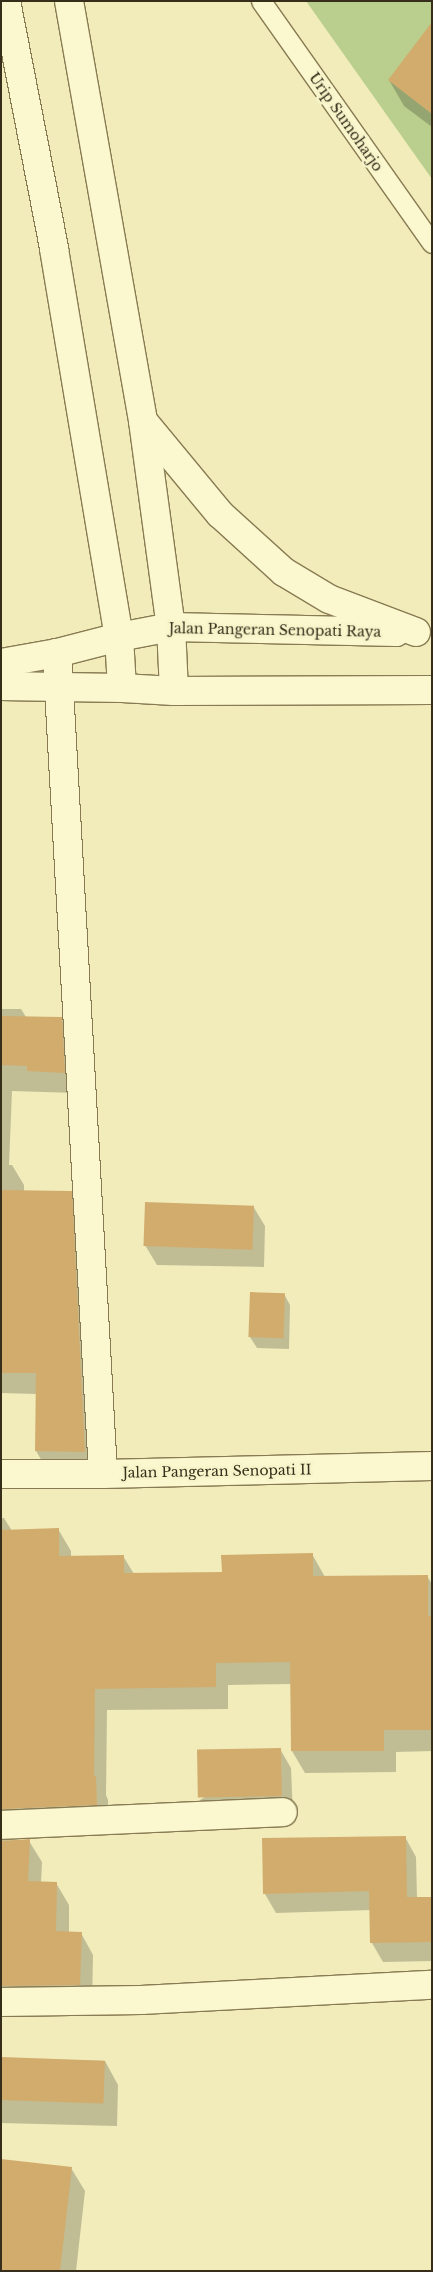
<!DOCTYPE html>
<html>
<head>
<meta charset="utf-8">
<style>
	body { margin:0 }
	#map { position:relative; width:433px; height:2272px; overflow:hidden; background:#f1ecba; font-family:"Libre Baskerville",serif }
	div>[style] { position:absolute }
	.green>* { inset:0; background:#bacf8e }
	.shadow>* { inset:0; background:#0003 }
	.building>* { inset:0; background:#d2ac6d; transform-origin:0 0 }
	.roads { filter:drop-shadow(1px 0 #887b53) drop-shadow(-1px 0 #887b53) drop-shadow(0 1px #887b53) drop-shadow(0 -1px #887b53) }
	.service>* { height:19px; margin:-9.5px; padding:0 9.5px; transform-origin:9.5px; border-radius:9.5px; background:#fbf7ce }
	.minor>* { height:28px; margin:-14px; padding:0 14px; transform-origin:14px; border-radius:14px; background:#fbf7ce }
	.tertiary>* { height:28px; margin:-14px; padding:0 14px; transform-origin:14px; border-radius:14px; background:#fbf7ce }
	.secondary>* { height:28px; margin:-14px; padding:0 14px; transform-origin:14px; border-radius:14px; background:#fbf7ce }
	span { translate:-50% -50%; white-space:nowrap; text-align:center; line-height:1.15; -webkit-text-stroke:5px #f8f4ca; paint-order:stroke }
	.street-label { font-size:14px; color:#362d1a }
	.frame { position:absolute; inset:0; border:2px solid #362d1a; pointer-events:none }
</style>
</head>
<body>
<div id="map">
	<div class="green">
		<div style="clip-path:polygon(306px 1px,432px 1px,432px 179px)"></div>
	</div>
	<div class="shadow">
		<div style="clip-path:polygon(432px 24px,432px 127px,404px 106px,389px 80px)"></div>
		<div style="clip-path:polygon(1px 1009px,21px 1009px,26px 1017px,61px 1018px,73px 1039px,76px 1093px,12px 1091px,9px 1165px,12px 1165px,24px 1185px,24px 1192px,71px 1192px,83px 1213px,96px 1473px,48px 1471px,36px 1451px,37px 1394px,1px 1393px)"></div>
		<div style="clip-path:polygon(253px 1206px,265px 1226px,264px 1267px,157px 1265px,145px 1245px)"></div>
		<div style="clip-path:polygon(284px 1294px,290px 1305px,289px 1349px,257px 1348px,250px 1337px)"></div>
		<div style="clip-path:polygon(1px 1518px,4px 1518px,12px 1531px,58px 1529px,71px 1551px,71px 1557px,123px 1556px,134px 1574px,223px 1573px,312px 1554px,325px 1577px,427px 1576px,432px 1584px,432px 1751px,396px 1752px,396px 1772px,305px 1773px,292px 1751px,292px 1684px,228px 1685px,228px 1709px,107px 1710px,106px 1795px,108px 1800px,109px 1827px,1px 1838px)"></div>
		<div style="clip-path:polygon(280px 1749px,291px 1768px,293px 1816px,211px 1819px,200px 1800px)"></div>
		<div style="clip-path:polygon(405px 1837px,416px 1857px,417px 1898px,432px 1898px,432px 1961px,383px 1962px,372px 1943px,371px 1910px,276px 1913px,265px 1894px)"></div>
		<div style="clip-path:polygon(1px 1840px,29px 1841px,42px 1862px,41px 1883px,56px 1883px,69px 1905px,69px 1933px,81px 1933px,93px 1955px,92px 2007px,1px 2012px)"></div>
		<div style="clip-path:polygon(1px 2058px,105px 2061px,118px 2085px,117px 2126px,1px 2123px)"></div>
		<div style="clip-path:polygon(71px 2168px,85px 2191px,76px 2271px,1px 2271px)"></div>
	</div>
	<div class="building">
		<div style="clip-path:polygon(432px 22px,432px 114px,388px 80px)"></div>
		<div style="clip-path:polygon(1px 1016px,62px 1017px,65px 1073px,27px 1071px,27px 1066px,1px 1065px)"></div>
		<div style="clip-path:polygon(1px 1190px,72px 1191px,85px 1452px,35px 1451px,36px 1373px,1px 1373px)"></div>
		<div style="left:145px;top:1202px;width:109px;height:44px;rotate:2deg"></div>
		<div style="left:250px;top:1292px;width:35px;height:45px;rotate:2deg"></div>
		<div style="clip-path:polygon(59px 1528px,59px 1556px,124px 1555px,124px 1573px,222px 1572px,221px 1555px,313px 1553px,313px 1576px,428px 1575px,428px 1616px,432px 1616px,432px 1730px,384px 1730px,384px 1751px,291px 1751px,290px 1662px,216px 1663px,216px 1687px,95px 1689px,94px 1776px,96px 1776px,97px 1805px,1px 1809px,1px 1530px)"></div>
		<div style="left:281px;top:1748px;width:48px;height:84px;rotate:89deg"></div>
		<div style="clip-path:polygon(406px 1836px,407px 1897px,432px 1897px,432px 1942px,370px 1943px,369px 1891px,263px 1894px,262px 1838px)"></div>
		<div style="clip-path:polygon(30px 1839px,28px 1881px,57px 1882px,56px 1931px,82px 1932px,80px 1985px,1px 1986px,1px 1841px)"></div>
		<div style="left:1px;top:2057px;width:104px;height:43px;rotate:2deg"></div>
		<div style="clip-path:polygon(1px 2159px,72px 2167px,60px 2271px,1px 2271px)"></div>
	</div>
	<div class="roads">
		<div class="service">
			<div style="left:261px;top:1px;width:296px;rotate:54.8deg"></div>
		</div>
		<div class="minor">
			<div style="left:57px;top:653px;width:822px;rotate:86.79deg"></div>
			<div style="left:1px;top:1474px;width:102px"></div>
			<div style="left:103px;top:1474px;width:329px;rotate:-1.4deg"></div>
			<div style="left:1px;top:1825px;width:282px;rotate:-2.6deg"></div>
			<div style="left:1px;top:2002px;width:140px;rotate:-0.8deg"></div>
			<div style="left:141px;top:2000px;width:291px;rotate:-3deg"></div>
		</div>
		<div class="tertiary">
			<div style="left:1px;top:663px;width:57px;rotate:-10.1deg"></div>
			<div style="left:57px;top:653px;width:64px;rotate:-14.5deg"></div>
			<div style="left:1px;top:686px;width:121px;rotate:0.9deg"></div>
		</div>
		<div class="secondary">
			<div style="left:6px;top:1px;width:253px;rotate:79deg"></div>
			<div style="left:54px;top:249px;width:393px;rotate:80.5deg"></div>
			<div style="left:119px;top:637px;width:51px;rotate:86.6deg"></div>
			<div style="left:122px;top:688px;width:52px;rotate:3.3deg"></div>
			<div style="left:174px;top:691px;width:258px;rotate:-0.2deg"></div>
			<div style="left:69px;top:1px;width:426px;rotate:80deg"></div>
			<div style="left:143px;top:421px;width:208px;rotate:82.3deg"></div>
			<div style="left:171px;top:627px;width:64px;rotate:87.3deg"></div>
			<div style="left:143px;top:421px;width:121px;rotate:50.4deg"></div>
			<div style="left:220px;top:514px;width:86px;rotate:42.2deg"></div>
			<div style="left:284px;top:572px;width:52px;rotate:31deg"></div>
			<div style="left:329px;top:599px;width:93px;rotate:20.8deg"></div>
			<div style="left:119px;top:637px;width:53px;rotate:-10.9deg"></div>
			<div style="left:171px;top:627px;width:225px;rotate:1.3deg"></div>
		</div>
	</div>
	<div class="street-label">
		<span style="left:346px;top:122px;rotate:55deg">Urip Sumoharjo</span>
		<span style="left:275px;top:630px;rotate:1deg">Jalan Pangeran Senopati Raya</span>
		<span style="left:217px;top:1471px;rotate:-1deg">Jalan Pangeran Senopati II</span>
	</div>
	<div class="frame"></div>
</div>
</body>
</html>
